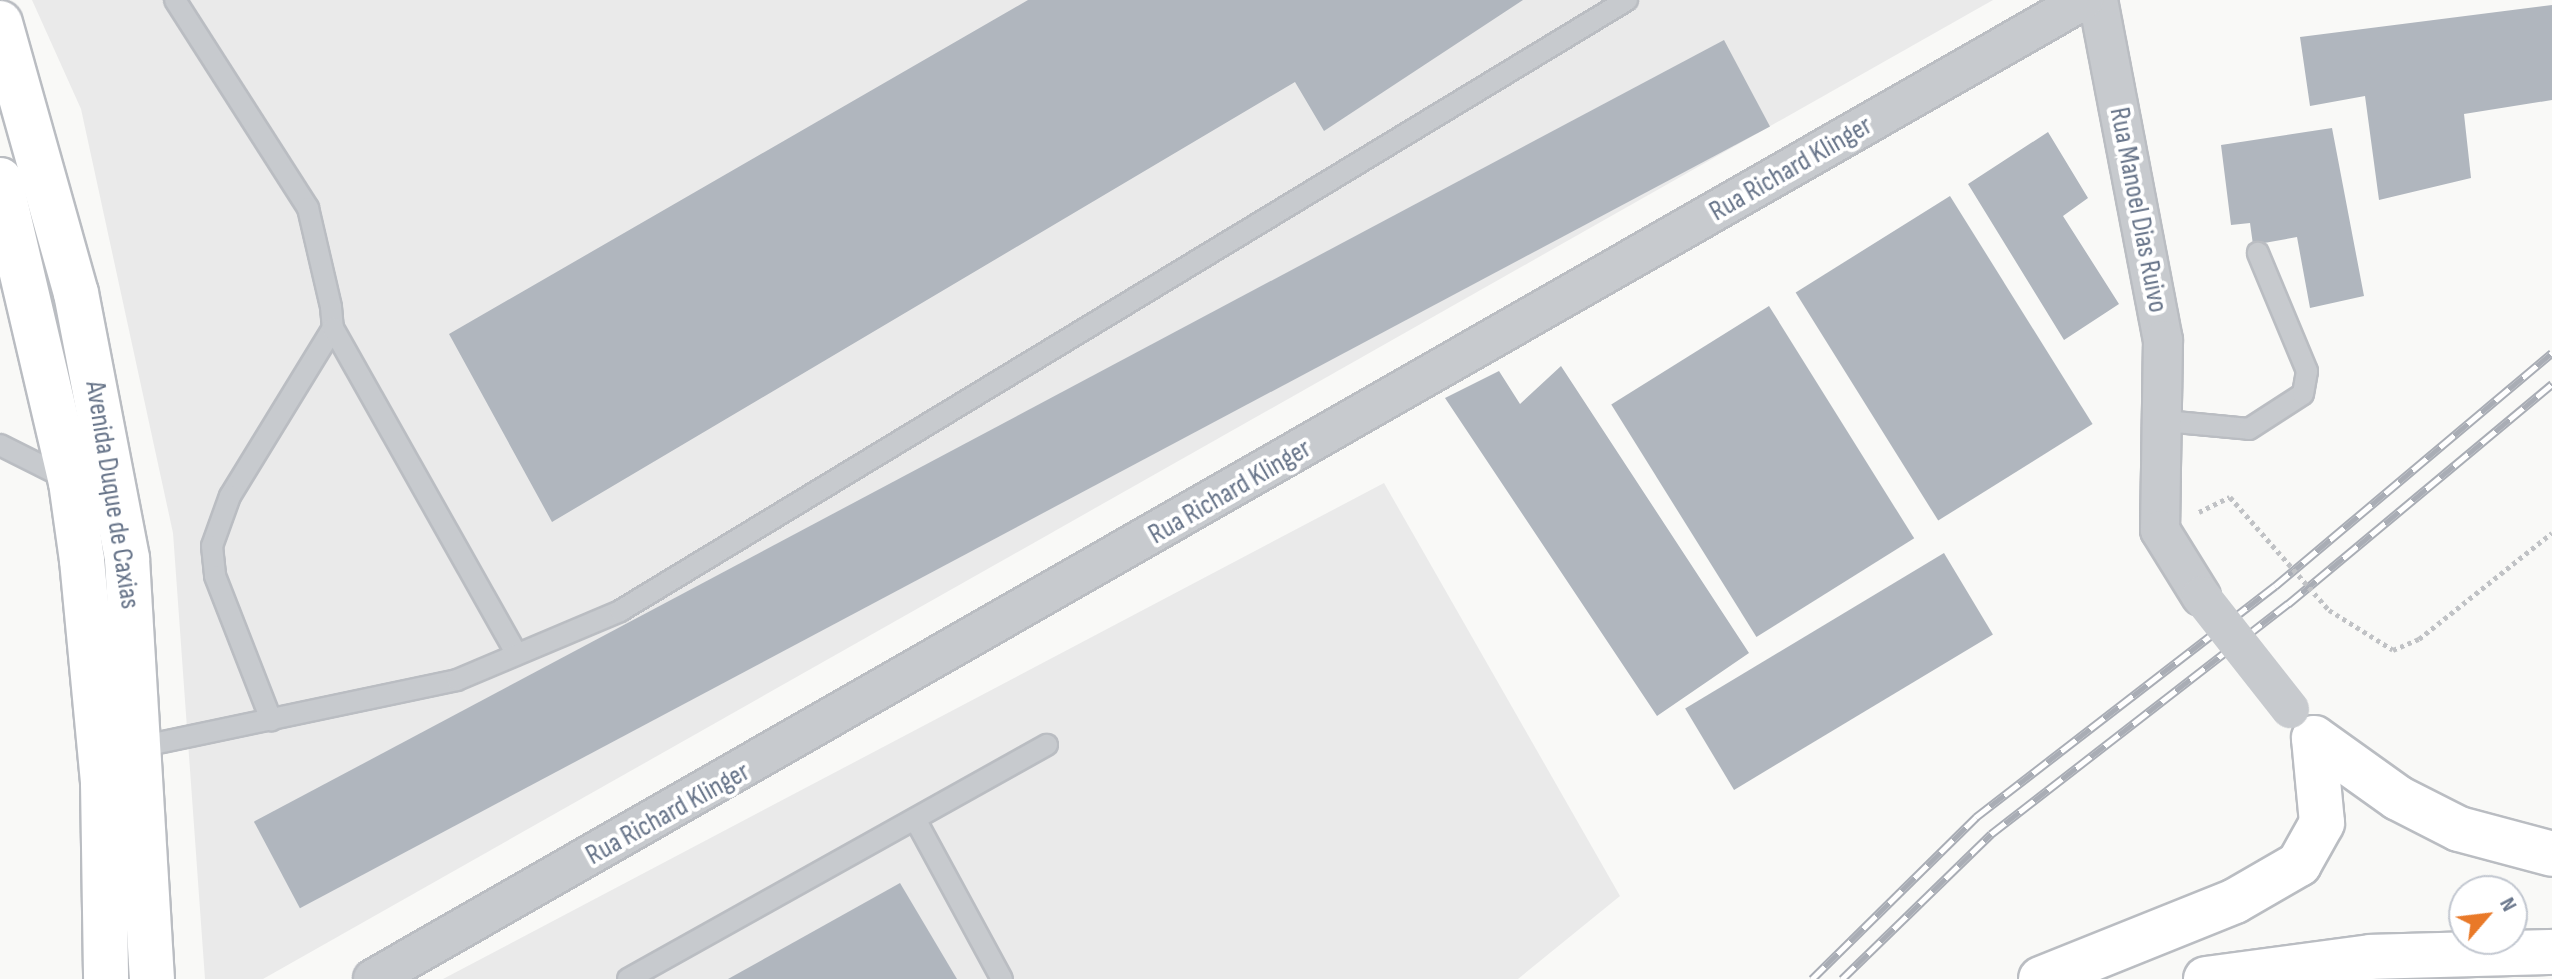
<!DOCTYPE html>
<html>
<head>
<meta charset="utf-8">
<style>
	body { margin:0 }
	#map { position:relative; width:2552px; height:979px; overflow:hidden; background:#f9f9f7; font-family:"Sofia Sans Condensed",sans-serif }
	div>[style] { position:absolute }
	.built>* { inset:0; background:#eaeaea }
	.building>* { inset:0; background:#b0b6be; transform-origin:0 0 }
	.path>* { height:5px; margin-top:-2.5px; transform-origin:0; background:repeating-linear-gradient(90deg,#c0c2c5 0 4px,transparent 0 8px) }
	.roads { filter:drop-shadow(2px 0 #babdc2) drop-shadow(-2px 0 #babdc2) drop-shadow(0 2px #babdc2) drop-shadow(0 -2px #babdc2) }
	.lane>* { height:20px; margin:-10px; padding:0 10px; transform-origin:10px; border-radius:10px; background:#c7cace }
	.street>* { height:38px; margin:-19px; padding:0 19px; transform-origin:19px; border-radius:19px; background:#c7cace }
	.primary>* { height:44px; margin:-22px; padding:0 22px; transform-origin:22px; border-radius:22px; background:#fff }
	.rail>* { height:9px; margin-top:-4.5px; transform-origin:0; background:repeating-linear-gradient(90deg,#fff 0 18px,#a9adb5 0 36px); box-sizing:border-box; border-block:2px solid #a9adb5 }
	.path-bridge>* { height:5px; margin-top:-2.5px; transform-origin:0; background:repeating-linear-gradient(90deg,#c0c2c5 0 4px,transparent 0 8px) }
	.street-bridge>* { height:38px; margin:-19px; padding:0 19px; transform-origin:19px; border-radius:19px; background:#c7cace }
	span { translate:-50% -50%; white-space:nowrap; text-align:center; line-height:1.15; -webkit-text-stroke:8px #fff; paint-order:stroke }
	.street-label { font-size:28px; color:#677489 }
	.north { position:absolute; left:2448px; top:875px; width:80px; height:80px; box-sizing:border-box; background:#fff; border:2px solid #c2c7d0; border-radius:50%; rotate:62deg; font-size:22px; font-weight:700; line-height:32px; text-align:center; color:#677489 }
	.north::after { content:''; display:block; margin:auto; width:28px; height:36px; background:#e97928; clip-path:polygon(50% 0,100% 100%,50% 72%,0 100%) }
</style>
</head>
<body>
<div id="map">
	<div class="built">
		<div style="clip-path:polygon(32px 0,1993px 0,263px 979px,205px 979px,173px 533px,81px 109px)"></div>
		<div style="clip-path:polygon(1384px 483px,1620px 896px,1518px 979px,443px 979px)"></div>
	</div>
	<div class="building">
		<div style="clip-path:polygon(1028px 0,1523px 0,1324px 131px,1295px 82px,552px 522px,449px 334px)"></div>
		<div style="clip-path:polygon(2552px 5px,2552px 100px,2464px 114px,2471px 178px,2379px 200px,2365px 96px,2310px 106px,2300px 37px)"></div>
		<div style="left:1724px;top:40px;width:98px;height:1665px;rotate:62deg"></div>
		<div style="clip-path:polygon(2332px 128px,2364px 296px,2310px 308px,2297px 237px,2253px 245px,2250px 223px,2231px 225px,2221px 145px)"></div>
		<div style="clip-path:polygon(2048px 132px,2088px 198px,2063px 216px,2119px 304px,2064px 340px,1968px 184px)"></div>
		<div style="left:1950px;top:196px;width:269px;height:182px;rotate:58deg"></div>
		<div style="left:1769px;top:306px;width:274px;height:186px;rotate:58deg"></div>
		<div style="clip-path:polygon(1561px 366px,1749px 653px,1657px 716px,1445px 398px,1499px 371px,1520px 404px)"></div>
		<div style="left:1944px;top:553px;width:95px;height:302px;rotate:59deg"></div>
		<div style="clip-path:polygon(900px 883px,957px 979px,728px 979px)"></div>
	</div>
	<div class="path">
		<div style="left:2199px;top:512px;width:34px;rotate:-26deg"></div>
		<div style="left:2329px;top:610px;width:75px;rotate:32deg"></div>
		<div style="left:2393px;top:650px;width:28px;rotate:-23deg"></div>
		<div style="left:2419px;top:639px;width:170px;rotate:-38.6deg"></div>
	</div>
	<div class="roads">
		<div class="lane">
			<div style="left:175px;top:0;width:247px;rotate:57.4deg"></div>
			<div style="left:308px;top:208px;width:102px;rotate:76.9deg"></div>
			<div style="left:331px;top:307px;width:21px;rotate:85deg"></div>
			<div style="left:333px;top:328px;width:197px;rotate:121.5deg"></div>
			<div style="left:230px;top:496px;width:53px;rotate:109.8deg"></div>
			<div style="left:212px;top:546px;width:30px;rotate:84deg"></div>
			<div style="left:215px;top:576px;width:155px;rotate:68.7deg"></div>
			<div style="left:333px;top:328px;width:374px;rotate:60.6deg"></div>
			<div style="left:2165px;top:421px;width:84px;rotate:5.4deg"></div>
			<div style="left:2249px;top:429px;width:64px;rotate:-32.9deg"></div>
			<div style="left:2303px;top:394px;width:23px;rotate:-80deg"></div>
			<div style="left:2307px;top:371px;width:128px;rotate:-112.6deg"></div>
			<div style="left:0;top:445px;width:72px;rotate:26.6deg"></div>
			<div style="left:144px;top:746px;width:320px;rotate:-11.9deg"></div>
			<div style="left:457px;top:680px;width:177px;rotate:-22.9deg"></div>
			<div style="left:620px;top:611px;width:1178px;rotate:-31.25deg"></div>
			<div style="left:915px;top:819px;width:182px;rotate:61.5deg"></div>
			<div style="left:628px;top:979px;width:480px;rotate:-29.2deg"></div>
		</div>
		<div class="street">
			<div style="left:2098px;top:0;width:346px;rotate:79.2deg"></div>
			<div style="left:2163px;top:340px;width:190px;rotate:90.9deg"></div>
			<div style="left:2160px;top:530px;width:78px;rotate:58.2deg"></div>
			<div style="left:373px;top:979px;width:1971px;rotate:-29.78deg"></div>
		</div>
		<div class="primary">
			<div style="left:0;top:23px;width:280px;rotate:74.3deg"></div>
			<div style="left:76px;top:293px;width:271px;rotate:79.1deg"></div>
			<div style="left:127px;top:559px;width:421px;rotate:86.6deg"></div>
			<div style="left:0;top:180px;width:310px;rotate:76.8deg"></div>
			<div style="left:71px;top:482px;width:79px;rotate:82deg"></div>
			<div style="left:82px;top:560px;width:224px;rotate:84.6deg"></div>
			<div style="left:103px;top:783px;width:196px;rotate:89.1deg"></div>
			<div style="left:2314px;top:738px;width:103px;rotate:35.5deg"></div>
			<div style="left:2398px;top:798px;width:68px;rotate:26.9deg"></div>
			<div style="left:2459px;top:829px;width:96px;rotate:15deg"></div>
			<div style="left:2041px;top:979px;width:209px;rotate:-21.9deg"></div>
			<div style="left:2235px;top:901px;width:74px;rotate:-30deg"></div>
			<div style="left:2299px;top:864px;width:47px;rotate:-60.7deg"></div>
			<div style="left:2322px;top:823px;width:85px;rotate:-95.4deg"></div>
			<div style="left:2206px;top:979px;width:166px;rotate:-7.6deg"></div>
			<div style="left:2371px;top:957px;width:181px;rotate:-1.6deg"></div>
		</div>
	</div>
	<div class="rail">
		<div style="left:1812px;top:979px;width:231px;rotate:-44.6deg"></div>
		<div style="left:1976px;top:817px;width:378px;rotate:-37.7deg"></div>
		<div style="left:2275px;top:586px;width:362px;rotate:-40.1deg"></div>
		<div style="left:1842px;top:979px;width:208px;rotate:-44.2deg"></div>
		<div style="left:1991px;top:834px;width:376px;rotate:-37.8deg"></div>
		<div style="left:2288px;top:604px;width:344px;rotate:-39.8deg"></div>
	</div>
	<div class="path-bridge">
		<div style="left:2230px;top:497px;width:150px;rotate:48.8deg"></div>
	</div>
	<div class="street-bridge">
		<div style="left:2201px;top:596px;width:144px;rotate:51.8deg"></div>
	</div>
	<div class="street-label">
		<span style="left:1791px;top:169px;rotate:-30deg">Rua Richard Klinger</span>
		<span style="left:2138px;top:210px;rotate:79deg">Rua Manoel Dias Ruivo</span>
		<span style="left:1230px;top:492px;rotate:-30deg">Rua Richard Klinger</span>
		<span style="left:112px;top:495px;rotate:81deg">Avenida Duque de Caxias</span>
		<span style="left:668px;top:814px;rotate:-29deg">Rua Richard Klinger</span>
	</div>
	<div class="north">N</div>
</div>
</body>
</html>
